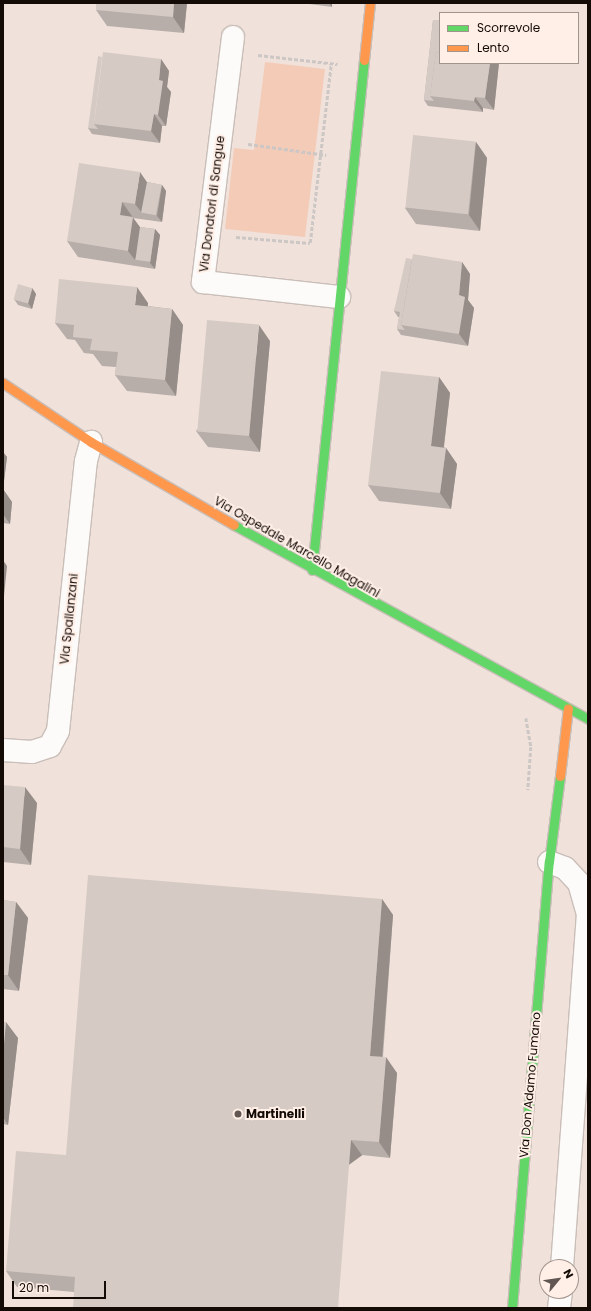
<!DOCTYPE html>
<html>
<head>
<meta charset="utf-8">
<style>
	body { margin:0 }
	#map { position:relative; width:591px; height:1311px; overflow:hidden; background:#f0e2db; font-family:Poppins,sans-serif }
	div>[style] { position:absolute }
	.green>* { inset:0; background:#f3cbb7 }
	.path>* { height:2.5px; margin-top:-1.25px; transform-origin:0; background:repeating-linear-gradient(90deg,#ccc7c5 0 4px,transparent 0 6px) }
	.roads { filter:drop-shadow(1px 0 #c9beb8) drop-shadow(-1px 0 #c9beb8) drop-shadow(0 1px #c9beb8) drop-shadow(0 -1px #c9beb8) }
	.street>* { height:22px; margin:-11px; padding:0 11px; transform-origin:11px; border-radius:11px; background:#fdfbfa }
	.fast>* { height:9px; margin:-4.5px; padding:0 4.5px; transform-origin:4.5px; border-radius:4.5px; background:#63d668 }
	.slow>* { height:9px; margin:-4.5px; padding:0 4.5px; transform-origin:4.5px; border-radius:4.5px; background:#ff974d }
	.wall>* { inset:0; background:#b8aea9 }
	.shaded-wall>* { inset:0; background:#968d89; transform-origin:0 0 }
	.building>* { inset:0; background:#d6cac4; transform-origin:0 0 }
	.dots>* { width:11px; height:11px; translate:-50% -50%; box-sizing:border-box; border:2px solid #ffefe7; border-radius:50% }
	span { translate:-50% -50%; white-space:nowrap; text-align:center; line-height:1.15; -webkit-text-stroke:4px #ffefe7; paint-order:stroke }
	.street-label { font-size:12px; color:#140b07 }
	.poi-label { font-size:12px; color:#140b07; font-weight:700 }
	.left { translate:0 -50%; text-align:left }
	.frame { position:absolute; inset:0; border:4px solid #140b07; pointer-events:none }
	.legend { position:absolute; left:439px; top:12px; width:140px; height:52px; box-sizing:border-box; background:#ffefe7; border:1px solid #a1948d; margin:0; padding:5px 7px; list-style:none; font-size:12px; color:#140b07 }
	.legend li { display:flex; align-items:center; gap:8px; height:20px }
	.legend b { width:20px; border:1px solid #a1948d }
	.north { position:absolute; left:539px; top:1259px; width:40px; height:40px; box-sizing:border-box; background:#ffefe7; border:1px solid #a1948d; border-radius:50%; rotate:61deg; font-size:11px; font-weight:700; line-height:16px; text-align:center; color:#140b07 }
	.north::after { content:''; display:block; margin:auto; width:14px; height:18px; background:#615651; clip-path:polygon(50% 0,100% 100%,50% 72%,0 100%) }
	.scale { position:absolute; left:12px; top:1281px; width:94px; height:18px; box-sizing:border-box; border:2px solid #140b07; border-top:0; padding-left:5px; font-size:12px; line-height:14px; white-space:nowrap; color:#140b07; -webkit-text-stroke:3px #ffefe7; paint-order:stroke }
</style>
</head>
<body>
<div id="map">
	<div class="green">
		<div style="clip-path:polygon(265px 62px,325px 69px,305px 237px,225px 229px,234px 148px,254px 150px)"></div>
	</div>
	<div class="path">
		<div style="left:258px;top:55px;width:80px;rotate:6.5deg"></div>
		<div style="left:248px;top:144px;width:79px;rotate:8deg"></div>
		<div style="left:236px;top:237px;width:74px;rotate:4.6deg"></div>
		<div style="left:310px;top:243px;width:181px;rotate:-83.3deg"></div>
		<div style="left:526px;top:718px;width:29px;rotate:80deg"></div>
		<div style="left:531px;top:747px;width:43px;rotate:94deg"></div>
	</div>
	<div class="roads">
		<div class="street">
			<div style="left:233px;top:37px;width:247px;rotate:97deg"></div>
			<div style="left:203px;top:282px;width:137px;rotate:6.3deg"></div>
			<div style="left:3px;top:750px;width:29px;rotate:4deg"></div>
			<div style="left:32px;top:752px;width:19px;rotate:-18deg"></div>
			<div style="left:50px;top:746px;width:17px;rotate:-62deg"></div>
			<div style="left:58px;top:731px;width:271px;rotate:-84.1deg"></div>
			<div style="left:86px;top:461px;width:20px;rotate:-75deg"></div>
			<div style="left:549px;top:862px;width:17px;rotate:21deg"></div>
			<div style="left:565px;top:868px;width:21px;rotate:47deg"></div>
			<div style="left:579px;top:883px;width:32px;rotate:74deg"></div>
			<div style="left:562px;top:1267px;width:352px;rotate:-85.8deg"></div>
			<div style="left:559px;top:1308px;width:17px;rotate:-83deg"></div>
		</div>
		<div class="fast">
			<div style="left:234px;top:525px;width:404px;rotate:28.7deg"></div>
			<div style="left:312px;top:570px;width:513px;rotate:-84.18deg"></div>
			<div style="left:512px;top:1308px;width:448px;rotate:-85.3deg"></div>
			<div style="left:549px;top:862px;width:87px;rotate:-82.7deg"></div>
		</div>
		<div class="slow">
			<div style="left:364px;top:60px;width:57px;rotate:-84deg"></div>
			<div style="left:3px;top:383px;width:106px;rotate:33.8deg"></div>
			<div style="left:91px;top:442px;width:165px;rotate:30.1deg"></div>
			<div style="left:560px;top:776px;width:68px;rotate:-83.3deg"></div>
		</div>
	</div>
	<div class="wall">
		<div style="clip-path:polygon(187px 3px,184px 33px,107px 26px,96px 10px)"></div>
		<div style="clip-path:polygon(302px 3px,332px 3px,332px 7px)"></div>
		<div style="clip-path:polygon(433px 20px,499px 63px,494px 110px,483px 108px,483px 112px,428px 106px,424px 100px)"></div>
		<div style="clip-path:polygon(161px 59px,169px 71px,167px 87px,171px 92px,166px 126px,162px 126px,160px 143px,92px 134px,88px 128px)"></div>
		<div style="clip-path:polygon(476px 142px,487px 158px,480px 231px,416px 224px,405px 208px)"></div>
		<div style="clip-path:polygon(147px 182px,162px 185px,166px 191px,162px 222px,133px 218px,140px 227px,155px 229px,160px 235px,155px 269px,78px 257px,67px 241px)"></div>
		<div style="clip-path:polygon(412px 259px,462px 262px,470px 274px,468px 300px,474px 308px,468px 346px,401px 335px,397px 329px,399px 317px,398px 317px,394px 311px)"></div>
		<div style="clip-path:polygon(32px 288px,36px 294px,32px 309px,18px 305px,14px 299px)"></div>
		<div style="clip-path:polygon(148px 303px,148px 306px,172px 309px,183px 325px,176px 396px,127px 391px,115px 375px,116px 367px,102px 366px,93px 354px,84px 353px,75px 340px,67px 339px,55px 323px)"></div>
		<div style="clip-path:polygon(270px 341px,260px 452px,208px 447px,196px 431px)"></div>
		<div style="clip-path:polygon(439px 377px,450px 393px,444px 447px,446px 448px,457px 464px,451px 509px,379px 501px,368px 485px)"></div>
		<div style="clip-path:polygon(3px 452px,7px 457px,3px 489px,12px 502px,10px 524px,3px 523px)"></div>
		<div style="clip-path:polygon(3px 785px,37px 803px,31px 865px,3px 862px)"></div>
		<div style="clip-path:polygon(382px 899px,393px 915px,383px 1057px,397px 1073px,390px 1158px,362px 1155px,74px 1292px,17px 1287px,6px 1271px,66px 1155px)"></div>
		<div style="clip-path:polygon(3px 900px,16px 902px,28px 918px,19px 991px,3px 989px)"></div>
		<div style="clip-path:polygon(3px 1022px,18px 1038px,8px 1125px,3px 1124px)"></div>
	</div>
	<div class="shaded-wall">
		<div style="clip-path:polygon(174px 3px,187px 3px,184px 33px,173px 17px)"></div>
		<div style="clip-path:polygon(329px 3px,332px 3px,332px 7px)"></div>
		<div style="clip-path:polygon(161px 59px,169px 71px,167px 87px,171px 92px,166px 126px,158px 115px,159px 80px)"></div>
		<div style="clip-path:polygon(490px 63px,499px 63px,494px 110px,485px 98px)"></div>
		<div style="clip-path:polygon(475px 97px,483px 108px,483px 112px,474px 101px)"></div>
		<div style="clip-path:polygon(154px 114px,162px 126px,160px 143px,151px 131px)"></div>
		<div style="clip-path:polygon(476px 142px,487px 158px,480px 231px,469px 215px)"></div>
		<div style="clip-path:polygon(140px 172px,151px 188px,142px 213px,135px 204px)"></div>
		<div style="clip-path:polygon(162px 185px,166px 191px,162px 222px,157px 216px)"></div>
		<div style="clip-path:polygon(122px 202px,144px 233px,135px 260px,128px 251px,120px 215px)"></div>
		<div style="clip-path:polygon(155px 229px,160px 235px,155px 269px,150px 263px)"></div>
		<div style="clip-path:polygon(462px 262px,470px 274px,468px 300px,474px 308px,468px 346px,459px 334px,459px 295px)"></div>
		<div style="clip-path:polygon(137px 287px,148px 303px,146px 321px,135px 305px)"></div>
		<div style="clip-path:polygon(32px 288px,36px 294px,32px 309px,28px 303px)"></div>
		<div style="clip-path:polygon(172px 309px,183px 325px,176px 396px,165px 380px)"></div>
		<div style="clip-path:polygon(259px 325px,270px 341px,260px 452px,249px 436px)"></div>
		<div style="clip-path:polygon(439px 377px,450px 393px,442px 462px,431px 446px)"></div>
		<div style="clip-path:polygon(446px 448px,457px 464px,451px 509px,440px 493px)"></div>
		<div style="clip-path:polygon(3px 452px,7px 457px,3px 489px,12px 502px,10px 524px,3px 514px)"></div>
		<div style="clip-path:polygon(3px 560px,7px 566px,3px 606px)"></div>
		<div style="clip-path:polygon(25px 787px,37px 803px,31px 865px,20px 849px)"></div>
		<div style="clip-path:polygon(382px 899px,393px 915px,381px 1072px,370px 1056px)"></div>
		<div style="clip-path:polygon(16px 902px,28px 918px,19px 991px,8px 975px)"></div>
		<div style="clip-path:polygon(6px 1022px,18px 1038px,8px 1125px,3px 1117px,3px 1054px)"></div>
		<div style="clip-path:polygon(386px 1057px,397px 1073px,390px 1158px,379px 1142px)"></div>
		<div style="left:351px;top:1140px;width:19px;height:169px;rotate:54deg"></div>
	</div>
	<div class="building">
		<div style="clip-path:polygon(96px 3px,174px 3px,173px 17px,96px 10px)"></div>
		<div style="clip-path:polygon(433px 20px,440px 20px,440px 53px,436px 52px,430px 96px,434px 101px,424px 100px)"></div>
		<div style="clip-path:polygon(103px 52px,161px 59px,159px 80px,163px 81px,158px 115px,154px 114px,151px 131px,94px 124px)"></div>
		<div style="clip-path:polygon(436px 52px,440px 53px,440px 63px,490px 63px,485px 98px,475px 97px,474px 101px,430px 96px)"></div>
		<div style="clip-path:polygon(98px 56px,102px 57px,94px 124px,98px 129px,88px 128px)"></div>
		<div style="left:413px;top:135px;width:63px;height:73px;rotate:6deg"></div>
		<div style="clip-path:polygon(79px 163px,140px 172px,135px 204px,122px 202px,120px 215px,133px 217px,128px 251px,67px 241px)"></div>
		<div style="left:147px;top:182px;width:15px;height:31px;rotate:11deg"></div>
		<div style="left:140px;top:227px;width:15px;height:33px;rotate:8deg"></div>
		<div style="clip-path:polygon(413px 254px,462px 262px,459px 295px,465px 297px,459px 334px,401px 325px)"></div>
		<div style="clip-path:polygon(406px 258px,412px 259px,401px 325px,405px 330px,397px 329px,400px 312px,394px 311px)"></div>
		<div style="clip-path:polygon(59px 279px,137px 287px,135px 305px,172px 309px,165px 380px,115px 375px,118px 352px,90px 350px,92px 339px,73px 337px,74px 325px,55px 323px)"></div>
		<div style="left:18px;top:284px;width:15px;height:16px;rotate:16deg"></div>
		<div style="left:207px;top:320px;width:52px;height:112px;rotate:5deg"></div>
		<div style="clip-path:polygon(381px 371px,439px 377px,431px 446px,446px 448px,440px 493px,368px 485px)"></div>
		<div style="clip-path:polygon(3px 785px,25px 787px,20px 849px,3px 847px)"></div>
		<div style="clip-path:polygon(88px 875px,382px 899px,370px 1056px,386px 1057px,379px 1142px,351px 1140px,338px 1308px,73px 1308px,75px 1277px,6px 1271px,16px 1151px,66px 1155px)"></div>
		<div style="clip-path:polygon(3px 900px,16px 902px,8px 975px,3px 975px)"></div>
		<div style="clip-path:polygon(3px 1022px,6px 1022px,3px 1054px)"></div>
	</div>
	<div class="dots">
		<div style="left:238px;top:1114px;background:#615651"></div>
	</div>
	<div class="street-label">
		<span style="left:212px;top:204px;rotate:-83deg">Via Donatori di Sangue</span>
		<span style="left:297px;top:547px;rotate:30deg">Via Ospedale Marcello Magalini</span>
		<span style="left:69px;top:619px;rotate:-84deg">Via Spallanzani</span>
		<span style="left:530px;top:1085px;rotate:-85deg">Via Don Adamo Fumano</span>
	</div>
	<div class="poi-label">
		<span class="left" style="left:246px;top:1114px">Martinelli</span>
	</div>
	<div class="frame"></div>
	<ul class="legend">
	<li><b style="height:5px;background:#63d668"></b>Scorrevole</li>
	<li><b style="height:5px;background:#ff974d"></b>Lento</li>
	</ul>
	<div class="north">N</div>
	<div class="scale">20 m</div>
</div>
</body>
</html>
